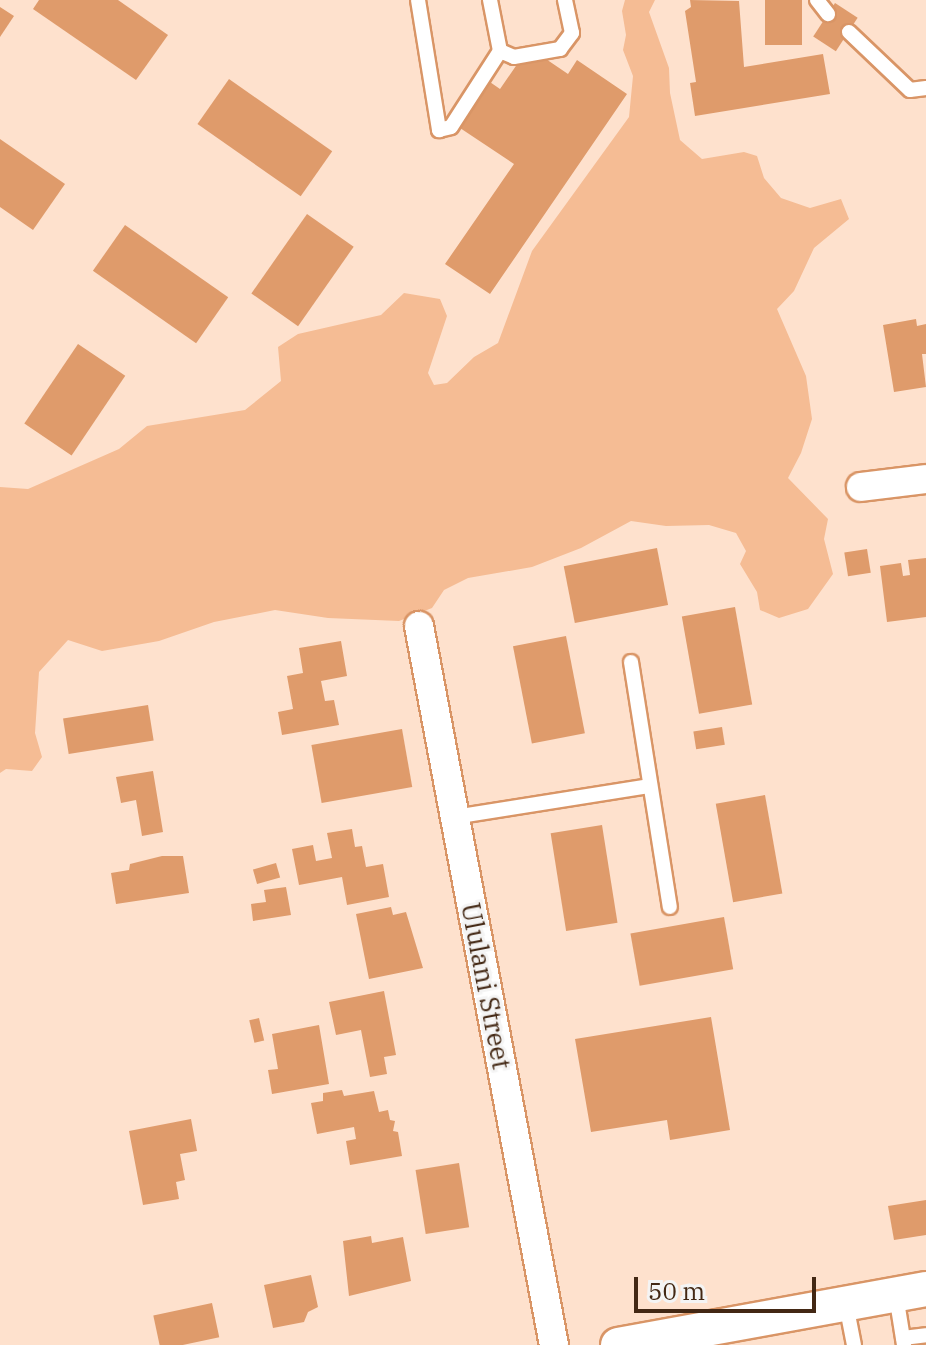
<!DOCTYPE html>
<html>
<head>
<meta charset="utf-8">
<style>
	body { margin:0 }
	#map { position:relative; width:926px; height:1345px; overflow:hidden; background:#fee1cd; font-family:"IBM Plex Serif",serif }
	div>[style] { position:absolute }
	.green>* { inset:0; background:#f5bc94 }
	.building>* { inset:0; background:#df9b6b; transform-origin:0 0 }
	.roads { filter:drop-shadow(2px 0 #d99566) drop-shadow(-2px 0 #d99566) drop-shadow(0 2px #d99566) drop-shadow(0 -2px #d99566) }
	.service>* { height:14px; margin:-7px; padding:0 7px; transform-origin:7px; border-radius:7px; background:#fff }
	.minor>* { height:28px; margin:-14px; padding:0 14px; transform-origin:14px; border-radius:14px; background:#fff }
	.tertiary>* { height:34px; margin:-17px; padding:0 17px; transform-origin:17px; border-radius:17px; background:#fff }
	span { translate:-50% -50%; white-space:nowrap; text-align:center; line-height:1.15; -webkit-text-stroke:6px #f4f4f4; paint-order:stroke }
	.street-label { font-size:26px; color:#432814 }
	.scale { position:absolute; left:634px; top:1277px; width:182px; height:36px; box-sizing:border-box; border:4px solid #432814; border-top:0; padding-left:10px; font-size:24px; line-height:28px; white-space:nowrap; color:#432814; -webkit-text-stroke:6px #f4f4f4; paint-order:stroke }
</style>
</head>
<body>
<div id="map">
	<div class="green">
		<div style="clip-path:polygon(625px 0,655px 0,649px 12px,669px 68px,670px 93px,680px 140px,702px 159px,744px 152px,757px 156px,764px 178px,781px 198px,810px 208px,841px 199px,849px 219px,814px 248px,794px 291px,777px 309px,806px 376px,812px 419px,801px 453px,788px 478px,828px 519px,824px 539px,833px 574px,808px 609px,779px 618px,760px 610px,757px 592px,740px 564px,746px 551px,736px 533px,709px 525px,666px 526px,631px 521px,581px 548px,532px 567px,468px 578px,444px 590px,432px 608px,399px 621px,328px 618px,275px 610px,214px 622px,159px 641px,102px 651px,68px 640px,39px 672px,35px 733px,42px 757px,32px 771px,6px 769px,0 773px,0 487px,28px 489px,119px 449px,147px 426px,245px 410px,281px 381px,278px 347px,298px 334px,381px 315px,404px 293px,440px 299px,447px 316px,428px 373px,434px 385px,447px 383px,474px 357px,498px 343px,532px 251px,629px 117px,633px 76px,623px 50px,626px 35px,622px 11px)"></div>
	</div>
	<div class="building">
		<div style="clip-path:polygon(39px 0,118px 0,168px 35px,136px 80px,33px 9px)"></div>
		<div style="clip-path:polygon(690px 0,739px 1px,744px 67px,823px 54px,830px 94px,695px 116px,690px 83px,696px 82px,685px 11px,691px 7px)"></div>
		<div style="left:765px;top:0;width:37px;height:45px"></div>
		<div style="left:835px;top:3px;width:27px;height:40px;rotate:33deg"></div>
		<div style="clip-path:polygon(0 7px,14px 16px,0 37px)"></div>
		<div style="clip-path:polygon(540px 55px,568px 74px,577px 60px,627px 94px,490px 294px,445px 264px,514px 164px,457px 126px,487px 80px,500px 89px,520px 60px)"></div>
		<div style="left:229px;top:79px;width:126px;height:55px;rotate:35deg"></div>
		<div style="clip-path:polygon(0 139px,65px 184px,33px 230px,0 207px)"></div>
		<div style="left:307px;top:214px;width:57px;height:97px;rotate:35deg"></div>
		<div style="left:125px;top:225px;width:126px;height:56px;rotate:35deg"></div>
		<div style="clip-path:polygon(916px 319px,917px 326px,926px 324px,926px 354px,922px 354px,926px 387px,894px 392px,883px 325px)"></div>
		<div style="left:78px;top:344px;width:57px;height:96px;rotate:34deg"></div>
		<div style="left:657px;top:548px;width:58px;height:95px;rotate:79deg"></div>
		<div style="left:867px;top:549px;width:24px;height:23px;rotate:81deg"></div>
		<div style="clip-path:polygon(926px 558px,926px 617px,887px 622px,880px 566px,901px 563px,903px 576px,910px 575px,908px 560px)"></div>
		<div style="left:735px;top:607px;width:99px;height:54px;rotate:80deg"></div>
		<div style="left:566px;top:636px;width:99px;height:54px;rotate:79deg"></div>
		<div style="clip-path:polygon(341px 641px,347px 676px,321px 681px,325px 701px,334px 700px,339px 725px,282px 735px,278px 712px,293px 709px,287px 676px,303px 673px,299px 648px)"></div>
		<div style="left:148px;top:705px;width:36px;height:86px;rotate:81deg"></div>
		<div style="left:722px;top:727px;width:18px;height:29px;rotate:81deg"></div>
		<div style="left:402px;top:729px;width:59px;height:92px;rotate:80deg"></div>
		<div style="clip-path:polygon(153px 771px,163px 832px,142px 836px,136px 800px,121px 803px,116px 777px)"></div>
		<div style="left:765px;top:795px;width:100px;height:50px;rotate:80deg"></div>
		<div style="left:602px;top:825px;width:99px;height:52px;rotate:81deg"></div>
		<div style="clip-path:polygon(352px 829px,355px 847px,362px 846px,366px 867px,383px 864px,389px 897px,347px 905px,342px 877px,299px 885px,292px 849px,313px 845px,316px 861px,332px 858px,327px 833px)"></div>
		<div style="clip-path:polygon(162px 856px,183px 856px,189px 893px,116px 904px,111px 873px,129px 870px,130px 864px)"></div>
		<div style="left:276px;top:863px;width:15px;height:24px;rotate:74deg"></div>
		<div style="clip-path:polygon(286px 887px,291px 915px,253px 921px,251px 904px,266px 902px,264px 890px)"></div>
		<div style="clip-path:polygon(391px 907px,393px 915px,406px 912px,423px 968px,369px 979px,356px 914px)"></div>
		<div style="left:724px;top:917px;width:53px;height:95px;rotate:80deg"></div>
		<div style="clip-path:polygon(384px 991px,396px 1055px,384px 1057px,387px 1074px,370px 1077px,361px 1030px,336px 1035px,329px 1002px)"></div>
		<div style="clip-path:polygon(711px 1017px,730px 1130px,670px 1140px,667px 1120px,591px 1132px,575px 1039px)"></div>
		<div style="left:259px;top:1018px;width:23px;height:10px;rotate:77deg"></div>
		<div style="clip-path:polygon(319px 1025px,329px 1084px,272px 1094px,268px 1070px,278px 1069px,272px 1034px)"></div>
		<div style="clip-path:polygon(342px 1090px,344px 1096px,374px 1091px,379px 1112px,388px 1110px,390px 1120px,395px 1121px,393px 1131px,398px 1132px,402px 1156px,350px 1165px,346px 1141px,356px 1139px,354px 1127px,317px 1134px,311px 1103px,323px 1101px,323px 1093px)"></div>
		<div style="clip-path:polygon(191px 1119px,197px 1151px,180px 1154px,185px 1180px,176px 1182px,179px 1199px,143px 1205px,129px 1131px)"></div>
		<div style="left:459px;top:1163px;width:65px;height:44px;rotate:81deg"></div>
		<div style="clip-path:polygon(926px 1200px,926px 1235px,894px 1240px,888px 1206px)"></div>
		<div style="clip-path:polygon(371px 1236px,372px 1243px,403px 1237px,411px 1281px,349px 1296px,343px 1241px)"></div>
		<div style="clip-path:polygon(311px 1275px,318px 1307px,308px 1312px,304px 1322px,273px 1328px,264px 1285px)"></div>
		<div style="left:212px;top:1303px;width:35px;height:60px;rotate:78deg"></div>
	</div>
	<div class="roads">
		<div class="service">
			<div style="left:418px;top:0;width:132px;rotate:80.8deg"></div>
			<div style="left:439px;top:130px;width:12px;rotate:-14deg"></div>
			<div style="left:451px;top:127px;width:90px;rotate:-57.2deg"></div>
			<div style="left:490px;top:0;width:52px;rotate:78.9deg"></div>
			<div style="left:500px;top:51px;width:15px;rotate:23deg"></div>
			<div style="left:514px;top:57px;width:47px;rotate:-9.9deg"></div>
			<div style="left:560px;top:49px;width:20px;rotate:-53deg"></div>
			<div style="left:572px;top:33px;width:34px;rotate:-102deg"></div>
			<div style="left:817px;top:0;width:18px;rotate:52deg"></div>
			<div style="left:849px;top:32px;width:84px;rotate:43.6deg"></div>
			<div style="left:910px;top:90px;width:16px;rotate:-7deg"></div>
			<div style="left:631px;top:662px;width:248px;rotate:81deg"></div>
			<div style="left:454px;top:817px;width:198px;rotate:-9deg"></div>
			<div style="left:896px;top:1295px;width:51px;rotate:80.9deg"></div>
			<div style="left:846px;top:1304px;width:42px;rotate:79deg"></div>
			<div style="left:903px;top:1338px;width:23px;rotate:-7deg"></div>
		</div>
		<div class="minor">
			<div style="left:861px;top:487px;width:65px;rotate:-7deg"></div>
			<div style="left:419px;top:626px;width:732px;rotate:79.37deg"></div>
		</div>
		<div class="tertiary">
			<div style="left:618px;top:1345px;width:313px;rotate:-10.3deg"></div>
		</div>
	</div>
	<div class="street-label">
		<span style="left:486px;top:986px;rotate:79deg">Ululani Street</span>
	</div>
	<div class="scale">50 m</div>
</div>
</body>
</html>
